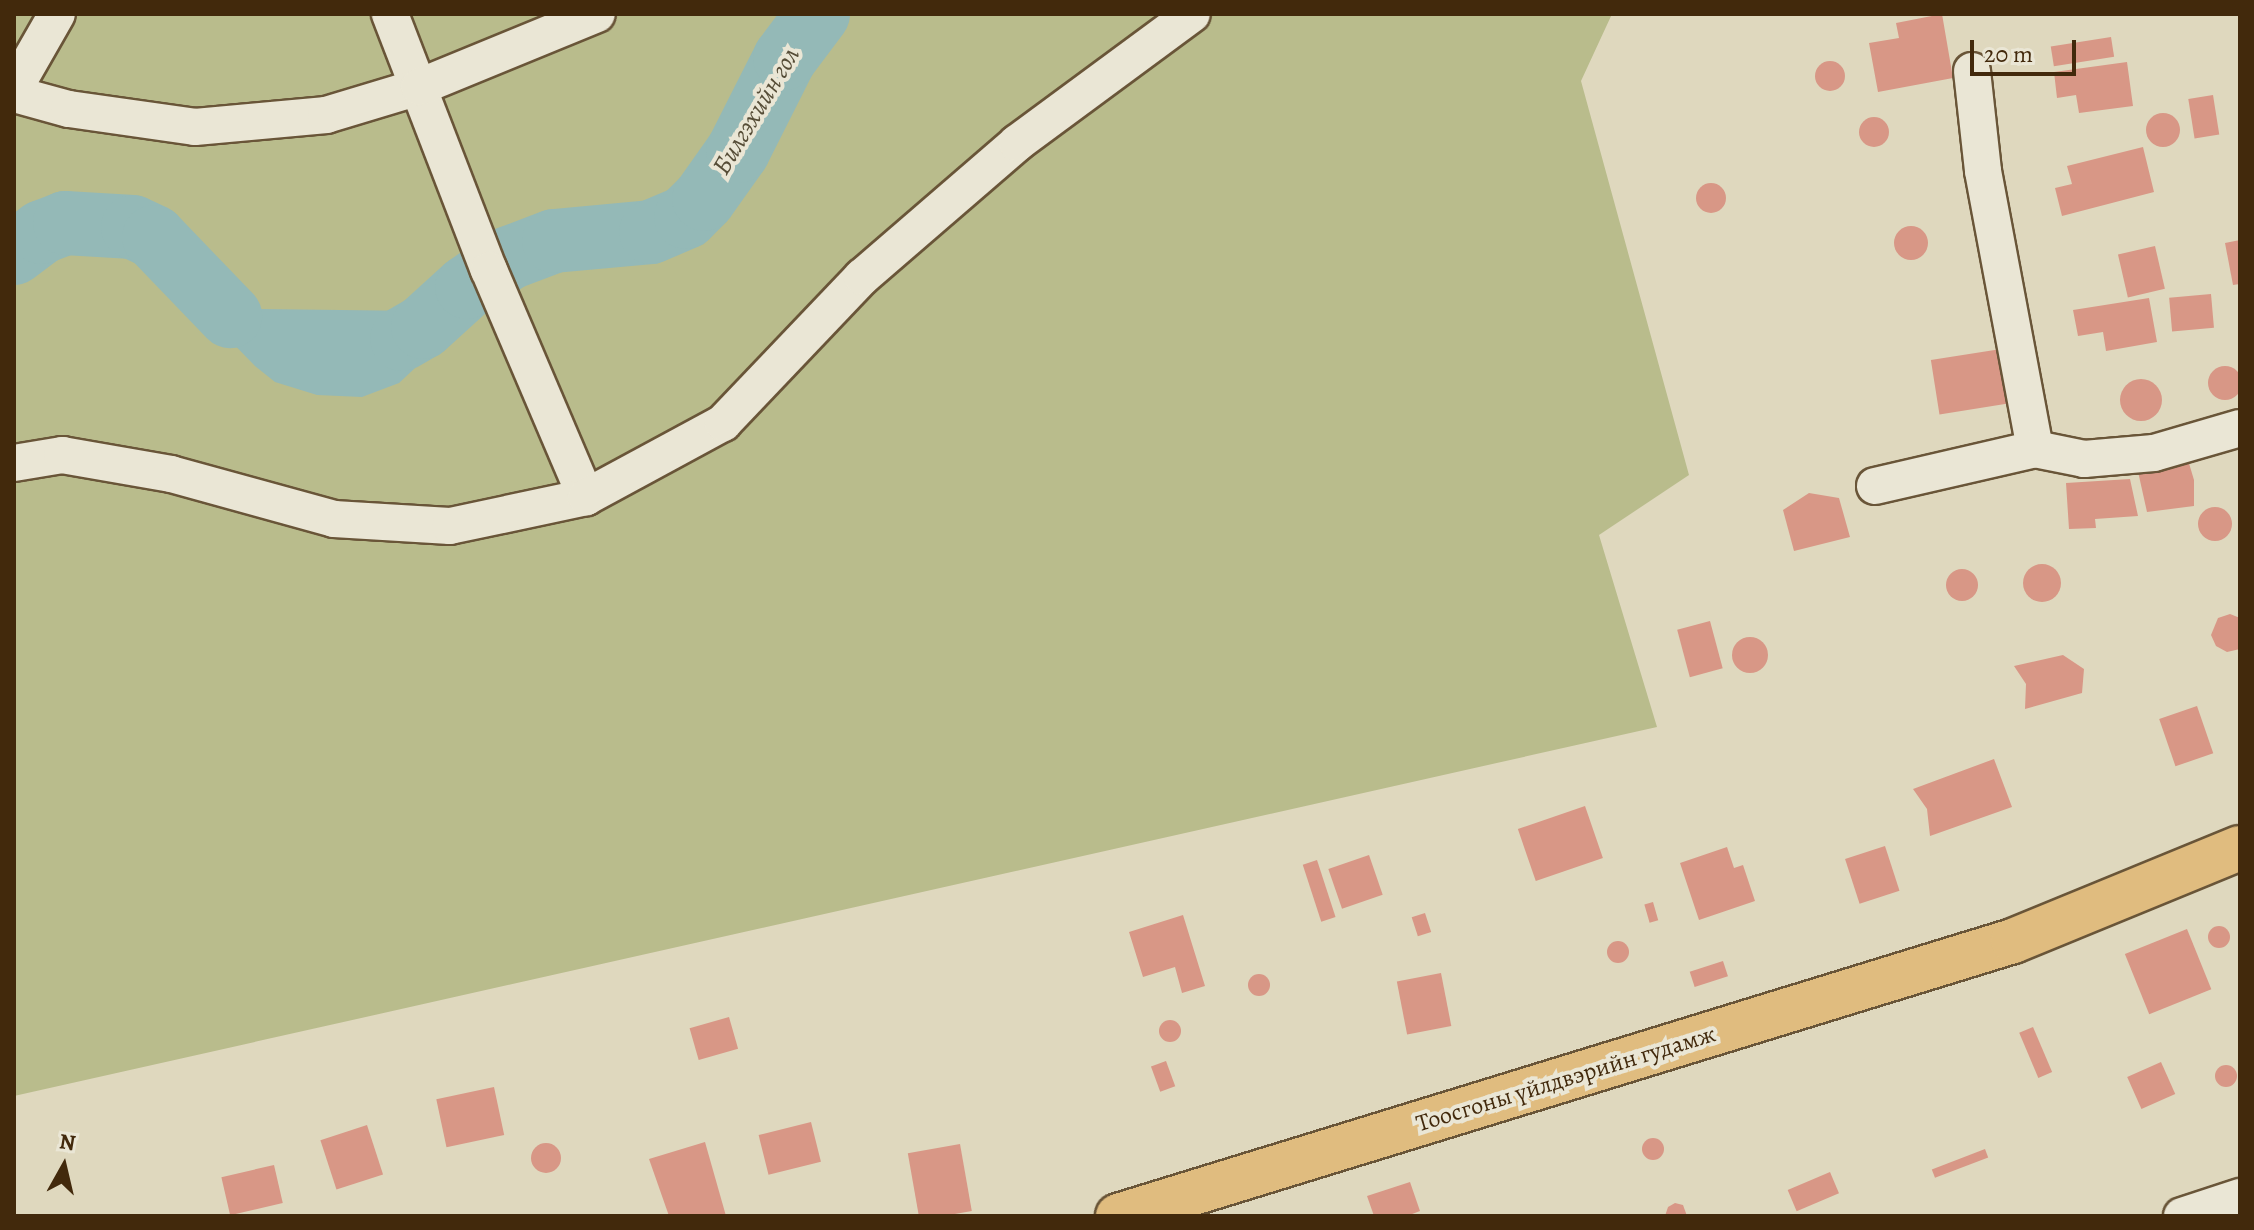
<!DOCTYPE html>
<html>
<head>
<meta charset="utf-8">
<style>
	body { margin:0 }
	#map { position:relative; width:2254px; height:1230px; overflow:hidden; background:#dfd8be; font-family:Alegreya,serif }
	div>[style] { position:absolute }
	.green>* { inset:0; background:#b9bc8c }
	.water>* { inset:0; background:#94b9b7 }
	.river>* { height:64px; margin:-32px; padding:0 32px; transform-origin:32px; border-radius:32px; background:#94b9b7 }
	.building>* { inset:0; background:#d89786; transform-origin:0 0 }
	.round { border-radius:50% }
	.roads { filter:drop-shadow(2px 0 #695538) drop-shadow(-2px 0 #695538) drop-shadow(0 2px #695538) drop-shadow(0 -2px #695538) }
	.minor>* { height:36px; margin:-18px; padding:0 18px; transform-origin:18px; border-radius:18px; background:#eae6d5 }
	.major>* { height:44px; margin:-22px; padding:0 22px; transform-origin:22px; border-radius:22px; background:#e0bc7f }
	span { translate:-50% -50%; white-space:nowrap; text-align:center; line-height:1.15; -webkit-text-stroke:8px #eae6d5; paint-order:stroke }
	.street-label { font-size:24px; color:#42290c }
	.water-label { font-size:26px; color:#564d37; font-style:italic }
	.frame { position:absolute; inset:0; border:16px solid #42290c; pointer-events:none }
	.north { position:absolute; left:24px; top:1126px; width:80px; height:80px; -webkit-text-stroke:6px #eae6d5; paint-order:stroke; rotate:8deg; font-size:22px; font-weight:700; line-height:32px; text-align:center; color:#42290c }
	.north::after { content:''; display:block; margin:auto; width:28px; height:36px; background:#42290c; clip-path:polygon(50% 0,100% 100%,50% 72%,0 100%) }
	.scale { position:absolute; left:1970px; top:40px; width:106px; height:36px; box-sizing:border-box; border:4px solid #42290c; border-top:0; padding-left:10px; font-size:24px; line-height:28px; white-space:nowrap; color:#42290c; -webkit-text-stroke:6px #eae6d5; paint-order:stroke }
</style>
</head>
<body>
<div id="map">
	<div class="green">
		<div style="clip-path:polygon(14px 14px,1612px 14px,1581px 81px,1689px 475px,1599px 535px,1657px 727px,14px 1096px)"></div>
	</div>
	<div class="water">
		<div style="clip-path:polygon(171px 250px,223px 301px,257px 309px,424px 311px,439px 306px,468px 279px,472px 289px,438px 331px,414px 369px,399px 383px,362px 397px,317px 395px,275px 382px,255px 366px,220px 330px,164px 258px)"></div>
	</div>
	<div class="river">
		<div style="left:14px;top:253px;width:35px;rotate:-37deg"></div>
		<div style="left:42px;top:232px;width:25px;rotate:-21deg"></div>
		<div style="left:65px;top:223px;width:68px;rotate:3.4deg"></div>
		<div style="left:133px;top:227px;width:23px;rotate:25deg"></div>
		<div style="left:154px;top:237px;width:110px;rotate:46.1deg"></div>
		<div style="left:402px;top:339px;width:24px;rotate:-30deg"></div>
		<div style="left:423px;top:327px;width:59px;rotate:-42.3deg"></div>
		<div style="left:467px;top:287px;width:51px;rotate:-34.6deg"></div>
		<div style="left:509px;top:258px;width:48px;rotate:-20.7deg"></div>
		<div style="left:554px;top:241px;width:97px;rotate:-5.3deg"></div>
		<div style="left:651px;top:232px;width:38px;rotate:-23deg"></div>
		<div style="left:686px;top:217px;width:25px;rotate:-45deg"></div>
		<div style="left:704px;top:199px;width:59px;rotate:-54.7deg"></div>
		<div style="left:738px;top:151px;width:104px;rotate:-63.2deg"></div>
		<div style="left:785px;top:58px;width:55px;rotate:-53.1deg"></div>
	</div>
	<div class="building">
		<div style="clip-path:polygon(1942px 14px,1953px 78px,1878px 92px,1869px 43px,1899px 38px,1896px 23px)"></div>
		<div style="left:2111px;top:37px;width:20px;height:61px;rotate:81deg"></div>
		<div class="round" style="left:1815px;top:61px;width:30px;height:30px"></div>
		<div style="clip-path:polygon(2127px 62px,2133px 106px,2079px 113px,2076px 95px,2057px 98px,2054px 72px)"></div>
		<div style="left:2213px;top:95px;width:40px;height:25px;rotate:81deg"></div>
		<div class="round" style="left:2146px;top:113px;width:34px;height:34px"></div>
		<div class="round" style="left:1859px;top:117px;width:30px;height:30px"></div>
		<div style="clip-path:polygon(2143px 147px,2154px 192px,2062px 216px,2055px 188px,2072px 184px,2067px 166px)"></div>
		<div class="round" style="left:1696px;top:183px;width:30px;height:30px"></div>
		<div class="round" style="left:1894px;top:226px;width:34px;height:34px"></div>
		<div style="clip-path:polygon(2240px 240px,2240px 284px,2233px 285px,2225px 243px)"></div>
		<div style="left:2155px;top:246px;width:44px;height:38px;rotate:77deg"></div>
		<div style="left:2211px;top:294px;width:34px;height:42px;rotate:85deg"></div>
		<div style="clip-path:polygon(2149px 298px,2157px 342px,2106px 351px,2103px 332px,2078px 336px,2073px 310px)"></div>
		<div style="left:2001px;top:349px;width:55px;height:71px;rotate:81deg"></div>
		<div class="round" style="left:2208px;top:366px;width:34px;height:34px"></div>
		<div class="round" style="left:2120px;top:379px;width:42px;height:42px"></div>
		<div style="clip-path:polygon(2188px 460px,2194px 480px,2194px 506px,2147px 512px,2137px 467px)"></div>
		<div style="clip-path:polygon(2130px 479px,2138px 516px,2095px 519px,2096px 528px,2069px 529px,2066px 483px)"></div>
		<div style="clip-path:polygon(1809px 493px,1839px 498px,1850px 537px,1794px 551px,1783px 510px)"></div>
		<div class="round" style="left:2198px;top:507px;width:34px;height:34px"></div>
		<div class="round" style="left:2023px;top:564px;width:38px;height:38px"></div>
		<div class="round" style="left:1946px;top:569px;width:32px;height:32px"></div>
		<div style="clip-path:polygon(2230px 614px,2240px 618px,2240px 649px,2227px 652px,2216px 646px,2211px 635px,2218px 618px)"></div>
		<div style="left:1710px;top:621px;width:49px;height:34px;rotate:75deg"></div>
		<div class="round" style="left:1732px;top:637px;width:36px;height:36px"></div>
		<div style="clip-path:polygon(2063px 655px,2084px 669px,2082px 693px,2025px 709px,2026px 684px,2014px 666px)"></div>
		<div style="left:2197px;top:706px;width:50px;height:40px;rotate:71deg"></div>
		<div style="clip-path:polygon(1994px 759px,2012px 807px,1930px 836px,1927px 809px,1913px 789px)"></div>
		<div style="left:1585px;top:806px;width:55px;height:71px;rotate:71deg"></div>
		<div style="left:1885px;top:846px;width:47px;height:42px;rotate:72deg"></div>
		<div style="clip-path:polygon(1727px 847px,1734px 868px,1743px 865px,1755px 901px,1699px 920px,1680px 863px)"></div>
		<div style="left:1369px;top:855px;width:42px;height:43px;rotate:71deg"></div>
		<div style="left:1317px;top:860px;width:60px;height:15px;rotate:72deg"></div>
		<div style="left:1653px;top:902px;width:19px;height:9px;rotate:74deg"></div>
		<div style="left:1425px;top:913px;width:20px;height:14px;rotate:72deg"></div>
		<div style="clip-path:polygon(1183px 915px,1205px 986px,1182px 993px,1175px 967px,1143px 977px,1129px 932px)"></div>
		<div class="round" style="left:2208px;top:926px;width:22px;height:22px"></div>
		<div style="left:2187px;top:929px;width:65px;height:67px;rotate:68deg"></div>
		<div class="round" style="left:1607px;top:941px;width:22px;height:22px"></div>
		<div style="left:1723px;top:961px;width:16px;height:35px;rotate:72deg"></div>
		<div style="left:1441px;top:973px;width:54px;height:45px;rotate:79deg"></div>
		<div class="round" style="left:1248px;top:974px;width:22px;height:22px"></div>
		<div style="left:729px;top:1017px;width:33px;height:41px;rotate:74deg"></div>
		<div class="round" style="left:1159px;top:1020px;width:22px;height:22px"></div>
		<div style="left:2033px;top:1027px;width:49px;height:15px;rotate:67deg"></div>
		<div style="left:1166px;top:1061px;width:27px;height:16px;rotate:70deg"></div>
		<div style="left:2161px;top:1062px;width:35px;height:37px;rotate:66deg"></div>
		<div class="round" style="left:2215px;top:1065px;width:22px;height:22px"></div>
		<div style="left:494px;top:1087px;width:49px;height:59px;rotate:78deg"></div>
		<div style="left:811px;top:1122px;width:41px;height:54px;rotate:76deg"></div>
		<div style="left:367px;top:1125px;width:52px;height:49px;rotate:72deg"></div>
		<div class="round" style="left:1642px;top:1138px;width:22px;height:22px"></div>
		<div style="clip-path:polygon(705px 1142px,726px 1216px,669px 1216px,649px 1159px)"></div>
		<div class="round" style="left:531px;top:1143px;width:30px;height:30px"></div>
		<div style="left:960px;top:1144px;width:68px;height:53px;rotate:80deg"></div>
		<div style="left:1985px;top:1149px;width:9px;height:57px;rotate:69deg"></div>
		<div style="left:274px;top:1165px;width:39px;height:54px;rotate:77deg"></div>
		<div style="left:1830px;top:1172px;width:23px;height:46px;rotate:67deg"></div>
		<div style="clip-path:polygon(1410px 1182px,1420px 1211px,1407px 1216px,1374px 1216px,1367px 1196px)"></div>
		<div style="clip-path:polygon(1675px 1203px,1683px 1205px,1687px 1216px,1665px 1216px,1668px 1207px)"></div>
	</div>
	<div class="roads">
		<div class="minor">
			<div style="left:390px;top:14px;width:274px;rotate:68.9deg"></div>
			<div style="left:489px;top:270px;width:247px;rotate:66.9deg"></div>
			<div style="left:1972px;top:71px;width:101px;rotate:83.7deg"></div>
			<div style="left:1983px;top:171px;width:283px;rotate:79.4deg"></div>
			<div style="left:14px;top:89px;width:86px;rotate:-60.2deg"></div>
			<div style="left:14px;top:94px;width:57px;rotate:15.3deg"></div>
			<div style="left:69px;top:109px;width:127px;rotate:8.1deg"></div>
			<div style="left:195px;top:127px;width:132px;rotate:-5.2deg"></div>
			<div style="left:326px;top:115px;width:97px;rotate:-16.8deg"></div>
			<div style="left:419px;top:87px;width:192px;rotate:-22.3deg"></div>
			<div style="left:14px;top:463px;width:49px;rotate:-9.5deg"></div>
			<div style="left:62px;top:455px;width:111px;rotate:9.9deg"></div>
			<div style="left:171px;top:474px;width:169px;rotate:15.4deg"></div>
			<div style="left:334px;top:519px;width:116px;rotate:3.5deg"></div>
			<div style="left:450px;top:526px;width:139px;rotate:-12deg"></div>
			<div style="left:586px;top:497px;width:156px;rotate:-28.4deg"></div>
			<div style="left:723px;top:423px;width:202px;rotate:-46.4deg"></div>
			<div style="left:862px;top:277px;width:205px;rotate:-40.8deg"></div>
			<div style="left:1017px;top:143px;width:217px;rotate:-36.4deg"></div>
			<div style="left:1875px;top:486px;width:164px;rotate:-13deg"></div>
			<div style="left:2035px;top:449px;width:50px;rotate:11.5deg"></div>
			<div style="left:2084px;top:459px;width:70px;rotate:-4.9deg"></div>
			<div style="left:2154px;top:453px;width:90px;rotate:-16.2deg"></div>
			<div style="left:2182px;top:1216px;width:61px;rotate:-18.1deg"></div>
		</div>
		<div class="major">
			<div style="left:1118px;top:1216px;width:936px;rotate:-17.08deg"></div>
			<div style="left:2013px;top:941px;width:245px;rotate:-22.3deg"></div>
		</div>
	</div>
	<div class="street-label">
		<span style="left:1566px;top:1079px;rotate:-17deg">Тоосгоны үйлдвэрийн гудамж</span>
	</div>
	<div class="water-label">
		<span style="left:756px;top:111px;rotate:-59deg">Билгэхийн гол</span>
	</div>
	<div class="frame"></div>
	<div class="north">N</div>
	<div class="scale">20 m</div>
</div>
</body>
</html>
